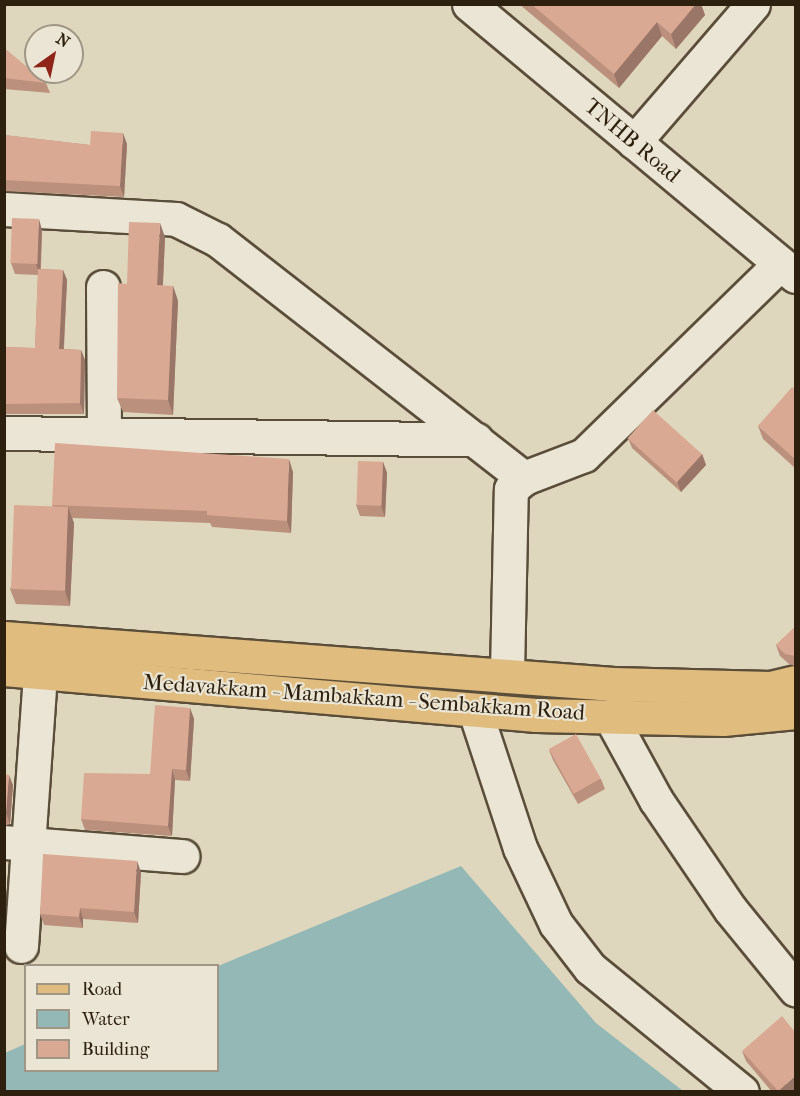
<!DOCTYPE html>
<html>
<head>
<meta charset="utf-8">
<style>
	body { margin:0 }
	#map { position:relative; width:800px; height:1096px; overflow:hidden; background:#dfd7bd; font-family:"IM FELL French Canon",serif }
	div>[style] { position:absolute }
	.water>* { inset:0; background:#94b8b6 }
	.roads { filter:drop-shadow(2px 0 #5a4e3a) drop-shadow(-2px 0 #5a4e3a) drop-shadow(0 2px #5a4e3a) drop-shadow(0 -2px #5a4e3a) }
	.minor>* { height:33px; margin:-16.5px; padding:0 16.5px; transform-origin:16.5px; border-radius:16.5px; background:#eae5d4 }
	.major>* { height:33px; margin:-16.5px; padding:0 16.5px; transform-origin:16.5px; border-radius:16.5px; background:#e0bc7e }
	.wall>* { inset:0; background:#bb917e }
	.shaded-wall>* { inset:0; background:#997667 }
	.building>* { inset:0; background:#daa993; transform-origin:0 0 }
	span { translate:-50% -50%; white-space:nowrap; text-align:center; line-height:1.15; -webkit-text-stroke:4.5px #eae5d4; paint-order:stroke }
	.street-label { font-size:22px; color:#2e200f }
	.frame { position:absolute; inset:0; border:6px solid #2e200f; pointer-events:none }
	.legend { position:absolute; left:24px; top:964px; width:195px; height:108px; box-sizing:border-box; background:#eae5d4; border:2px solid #9f9685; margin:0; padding:8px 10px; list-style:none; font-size:18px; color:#2e200f }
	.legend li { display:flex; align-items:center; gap:12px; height:30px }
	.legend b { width:30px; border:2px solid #9f9685 }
	.north { position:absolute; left:24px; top:24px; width:60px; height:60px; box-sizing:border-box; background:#eae5d4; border:2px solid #9f9685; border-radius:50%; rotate:33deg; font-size:16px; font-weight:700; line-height:24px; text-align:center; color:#2e200f }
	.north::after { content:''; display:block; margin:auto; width:21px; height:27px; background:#8f2418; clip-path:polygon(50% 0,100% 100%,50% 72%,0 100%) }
</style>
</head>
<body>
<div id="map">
	<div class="water">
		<div style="clip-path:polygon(461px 866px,596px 1023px,683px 1091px,5px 1091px,5px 1053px,25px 1044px,26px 1070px,218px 1070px,218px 966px)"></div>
	</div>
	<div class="roads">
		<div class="minor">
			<div style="left:469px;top:4px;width:425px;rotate:39.8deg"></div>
			<div style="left:634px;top:142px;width:182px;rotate:-49.2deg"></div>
			<div style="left:4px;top:209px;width:172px;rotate:3.3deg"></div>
			<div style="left:176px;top:219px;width:47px;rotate:26.6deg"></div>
			<div style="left:218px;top:240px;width:388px;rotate:37.9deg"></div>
			<div style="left:103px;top:287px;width:147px;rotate:89.6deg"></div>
			<div style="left:4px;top:433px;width:472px;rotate:0.8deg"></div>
			<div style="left:507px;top:673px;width:184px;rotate:-88.8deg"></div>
			<div style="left:511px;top:489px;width:17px;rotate:-40deg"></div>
			<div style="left:524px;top:478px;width:64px;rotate:-21deg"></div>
			<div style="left:584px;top:455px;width:274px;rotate:-44.3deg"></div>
			<div style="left:475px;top:711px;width:144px;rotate:71.8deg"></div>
			<div style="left:520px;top:848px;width:84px;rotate:64.7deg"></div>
			<div style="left:556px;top:924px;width:56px;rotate:52.3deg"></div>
			<div style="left:590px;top:968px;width:196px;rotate:39.2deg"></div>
			<div style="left:610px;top:716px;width:96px;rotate:61.3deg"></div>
			<div style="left:656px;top:800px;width:132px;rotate:55.8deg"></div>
			<div style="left:730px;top:909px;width:104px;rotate:50.8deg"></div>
			<div style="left:4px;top:842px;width:179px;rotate:4.5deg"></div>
			<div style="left:21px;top:946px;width:275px;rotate:-86deg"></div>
		</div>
		<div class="major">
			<div style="left:4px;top:638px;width:611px;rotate:4.32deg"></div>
			<div style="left:613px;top:684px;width:157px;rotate:1.5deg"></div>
			<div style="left:770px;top:688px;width:27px;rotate:-13deg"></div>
			<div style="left:4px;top:669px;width:534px;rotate:4.94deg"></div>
			<div style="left:536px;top:715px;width:187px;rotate:1.2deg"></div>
			<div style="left:723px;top:719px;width:73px;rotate:-5.5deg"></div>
		</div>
	</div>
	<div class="wall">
		<div style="clip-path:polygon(519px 4px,701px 4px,705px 15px,676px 49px,662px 36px,619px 88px)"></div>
		<div style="clip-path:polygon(4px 48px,46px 83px,50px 93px,4px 89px)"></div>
		<div style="clip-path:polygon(4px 135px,90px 145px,127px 144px,124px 197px,4px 191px)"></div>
		<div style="clip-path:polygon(42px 230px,41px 269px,63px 270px,67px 280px,64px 349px,81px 350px,85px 360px,84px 414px,4px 414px,4px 347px,35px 348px,38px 275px,15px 274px,11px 263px)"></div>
		<div style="clip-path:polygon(165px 237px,163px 286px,173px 286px,178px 301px,173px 415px,123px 412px,117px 398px,127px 284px)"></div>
		<div style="clip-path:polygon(795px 389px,795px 468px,763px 439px,758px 426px)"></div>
		<div style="clip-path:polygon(628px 438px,702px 454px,706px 465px,681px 492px,632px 448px)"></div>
		<div style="clip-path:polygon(383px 462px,387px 473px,385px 517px,360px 516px,356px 505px)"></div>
		<div style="clip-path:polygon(293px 472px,291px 533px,212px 527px,210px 523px,72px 518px,74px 523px,70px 606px,16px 604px,10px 589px,53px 507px,52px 505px)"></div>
		<div style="clip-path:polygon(795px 627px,795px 666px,789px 664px,780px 656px,776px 645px)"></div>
		<div style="clip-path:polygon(190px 708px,194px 719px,190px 781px,175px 780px,172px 836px,85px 830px,81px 819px,150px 774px)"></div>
		<div style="clip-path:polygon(549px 750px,601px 779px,605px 789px,578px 804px,553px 760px)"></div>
		<div style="clip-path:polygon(4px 774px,13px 785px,10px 824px,4px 826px)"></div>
		<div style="clip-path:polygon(141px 872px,138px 923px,83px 919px,83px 928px,44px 925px,40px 914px)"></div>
		<div style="clip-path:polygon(742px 1051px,795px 1090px,794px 1092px,772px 1092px,746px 1061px)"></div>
	</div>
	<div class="shaded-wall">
		<div style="clip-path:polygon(696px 4px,701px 4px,705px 15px,676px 49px,671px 34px)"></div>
		<div style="clip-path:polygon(657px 22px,662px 36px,619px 88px,614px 74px)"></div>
		<div style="clip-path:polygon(123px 133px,127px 144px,124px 197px,120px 186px)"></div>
		<div style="clip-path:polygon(39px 219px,42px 230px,40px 275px,36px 264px)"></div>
		<div style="clip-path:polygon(160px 223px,165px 237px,162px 300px,157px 285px)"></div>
		<div style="clip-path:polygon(63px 270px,67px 280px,63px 360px,59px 349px)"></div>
		<div style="clip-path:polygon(173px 286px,178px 301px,173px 415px,168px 400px)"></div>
		<div style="clip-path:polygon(81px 350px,85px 360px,84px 414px,80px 403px)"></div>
		<div style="clip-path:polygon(702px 454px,706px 465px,681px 492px,677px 481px)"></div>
		<div style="clip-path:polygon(289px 459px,293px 472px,291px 533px,287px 521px)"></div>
		<div style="clip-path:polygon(383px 462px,387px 473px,385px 517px,381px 506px)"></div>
		<div style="clip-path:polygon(68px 507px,74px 523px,70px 606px,65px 591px)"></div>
		<div style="clip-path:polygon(190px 708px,194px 719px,190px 781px,186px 770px)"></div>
		<div style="clip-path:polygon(172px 769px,175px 780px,172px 836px,168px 826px)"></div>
		<div style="clip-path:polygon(9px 775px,13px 785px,10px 824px,6px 813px)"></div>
		<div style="clip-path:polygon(137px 861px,141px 872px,138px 923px,134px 912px)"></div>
		<div style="clip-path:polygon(80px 908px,83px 919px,83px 928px,79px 917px)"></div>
		<div style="clip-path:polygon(795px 1076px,795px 1090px,794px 1092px,778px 1092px)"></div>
	</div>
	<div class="building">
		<div style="clip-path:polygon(531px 4px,696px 4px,671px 34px,657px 22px,614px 74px)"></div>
		<div style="clip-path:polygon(4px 48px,46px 83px,4px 78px)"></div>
		<div style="clip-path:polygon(91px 131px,123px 133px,120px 186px,4px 180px,4px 135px,90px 145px)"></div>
		<div style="left:12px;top:218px;width:27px;height:45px;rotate:2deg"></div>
		<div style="clip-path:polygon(129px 222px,160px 223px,157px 285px,173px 286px,168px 400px,117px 398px,118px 283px,127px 284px)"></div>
		<div style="clip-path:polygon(38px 269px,63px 270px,59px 349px,81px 350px,80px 403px,4px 404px,4px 347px,35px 348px)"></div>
		<div style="clip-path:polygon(792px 387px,795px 389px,795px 459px,758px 426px)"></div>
		<div style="left:653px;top:410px;width:66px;height:38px;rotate:42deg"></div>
		<div style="clip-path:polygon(55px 443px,289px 459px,287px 521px,207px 515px,207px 511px,52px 505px)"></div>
		<div style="left:358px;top:461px;width:25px;height:44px;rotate:2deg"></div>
		<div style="left:14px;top:505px;width:54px;height:84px;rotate:2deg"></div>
		<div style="clip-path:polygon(795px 627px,795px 656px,785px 654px,776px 645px)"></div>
		<div style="clip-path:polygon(155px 705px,190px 708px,186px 770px,172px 769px,168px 826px,81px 819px,84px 773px,150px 774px)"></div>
		<div style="left:576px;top:734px;width:51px;height:31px;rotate:61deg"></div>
		<div style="clip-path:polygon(4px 774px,9px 775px,6px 813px,4px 814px)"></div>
		<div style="clip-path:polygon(43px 854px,137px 861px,134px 912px,80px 908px,79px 917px,40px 914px)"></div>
		<div style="clip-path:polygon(782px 1016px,795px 1032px,795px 1076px,778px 1091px,742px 1051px)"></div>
	</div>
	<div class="street-label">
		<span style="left:632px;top:141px;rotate:40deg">TNHB Road</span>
		<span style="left:364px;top:698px;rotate:4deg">Medavakkam - Mambakkam - Sembakkam Road</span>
	</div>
	<div class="frame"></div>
	<ul class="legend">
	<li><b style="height:8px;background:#e0bc7e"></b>Road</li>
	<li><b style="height:16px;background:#94b8b6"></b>Water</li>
	<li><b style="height:16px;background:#daa993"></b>Building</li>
	</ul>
	<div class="north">N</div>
</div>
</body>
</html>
